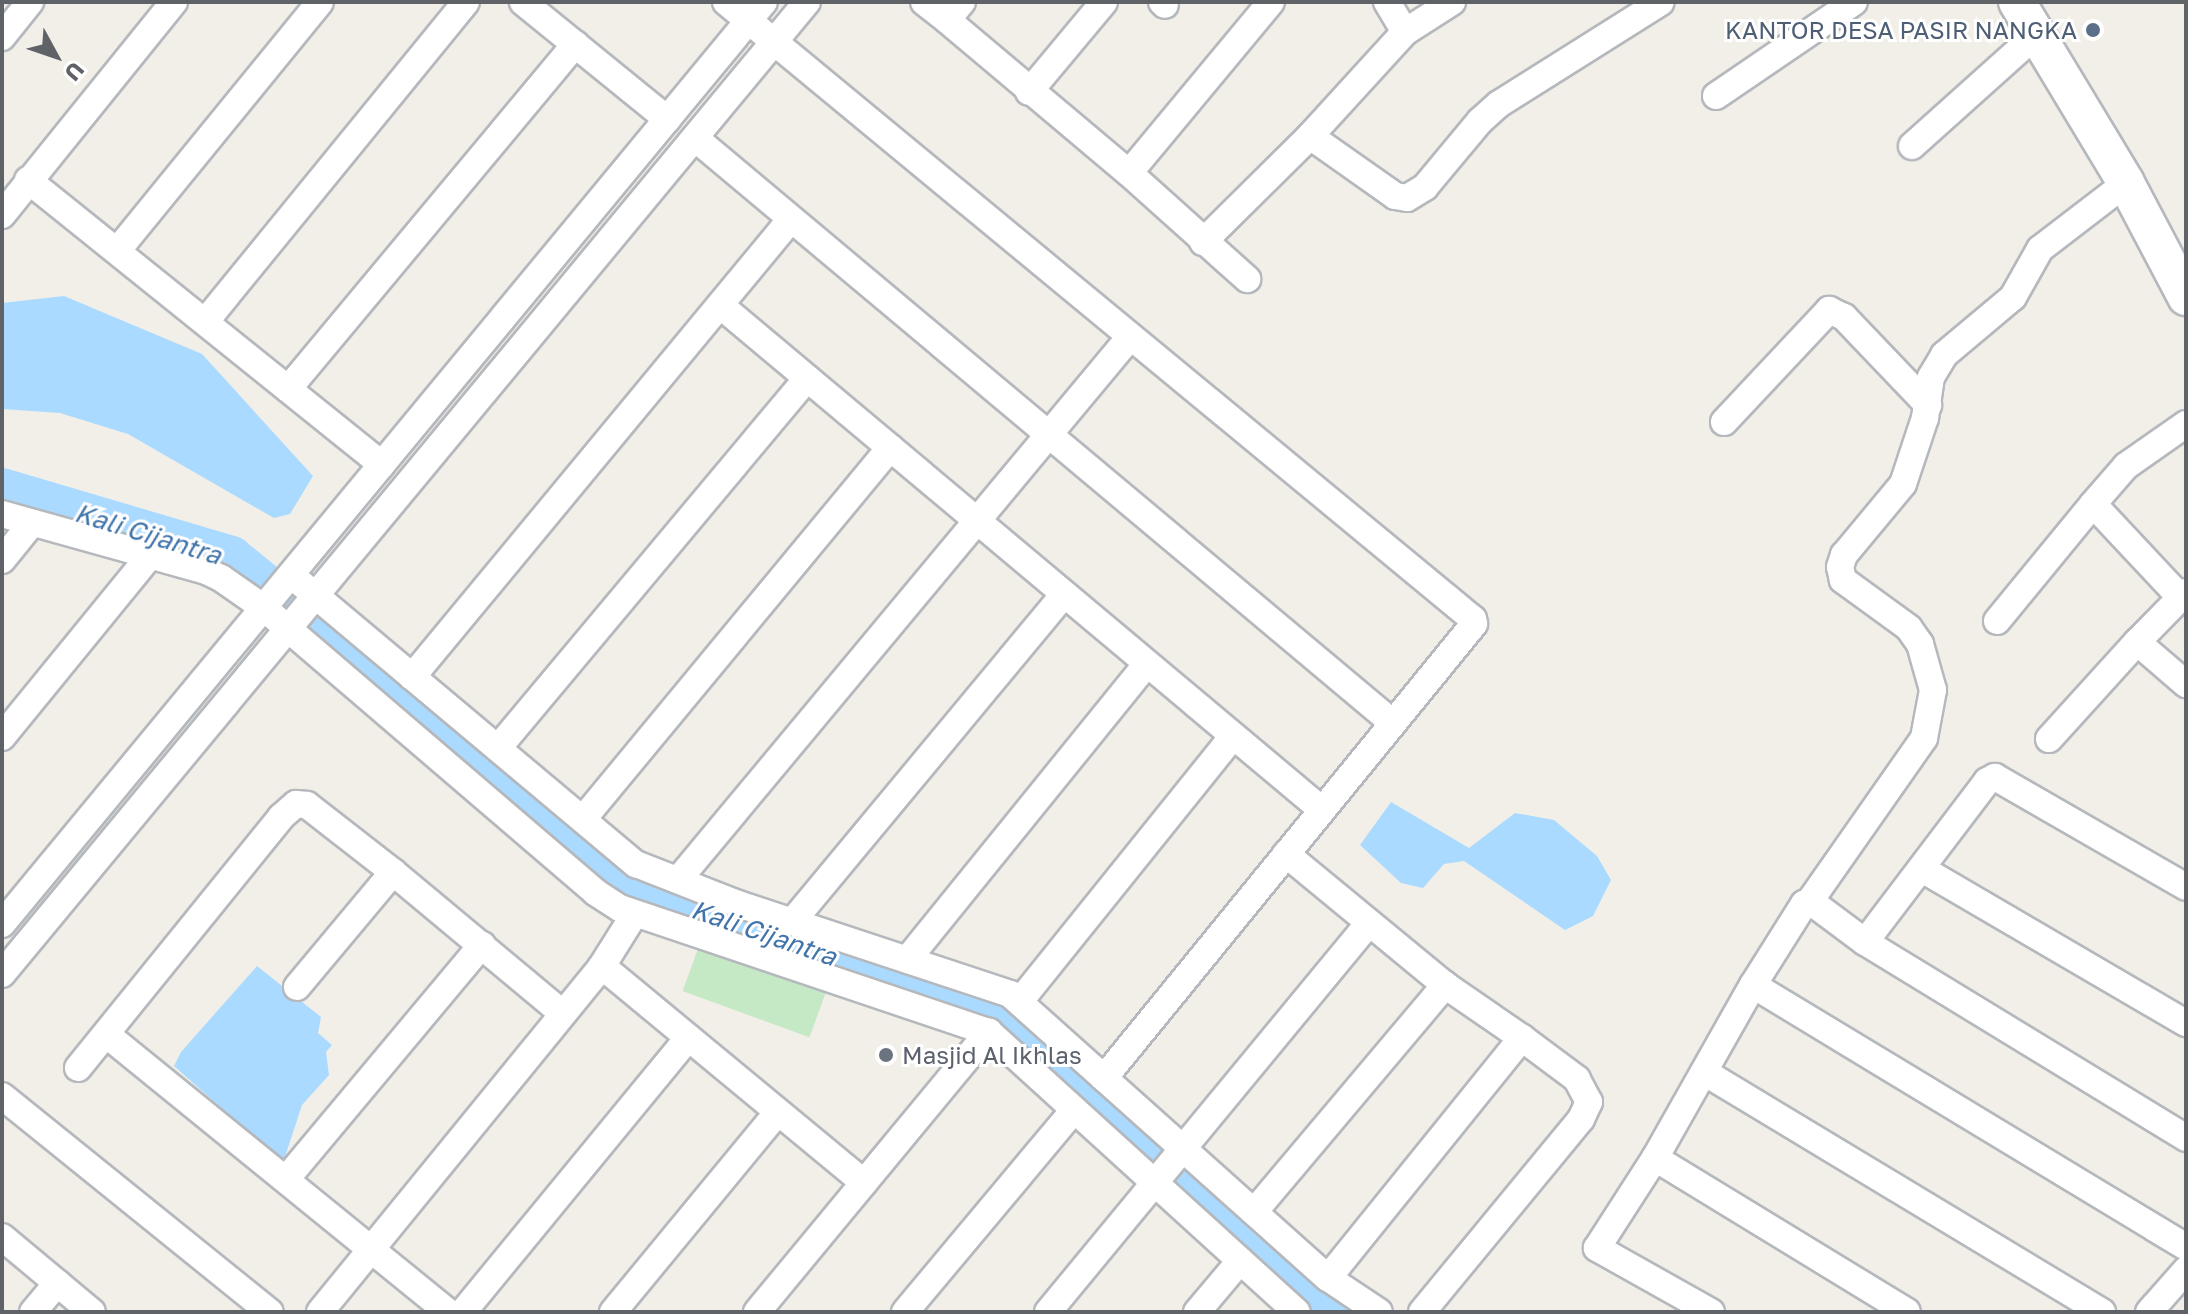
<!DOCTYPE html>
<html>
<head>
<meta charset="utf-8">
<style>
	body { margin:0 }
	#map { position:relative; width:2188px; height:1314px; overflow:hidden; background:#f1efe8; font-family:"Golos Text",sans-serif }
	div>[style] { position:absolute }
	.green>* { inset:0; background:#c5e8c5; transform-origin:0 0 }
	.water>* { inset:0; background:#aadaff }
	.river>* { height:44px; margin:-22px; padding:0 22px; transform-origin:22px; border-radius:22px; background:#aadaff }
	.roads { filter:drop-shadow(2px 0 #b5b8bc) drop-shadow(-2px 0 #b5b8bc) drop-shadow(0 2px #b5b8bc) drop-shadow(0 -2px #b5b8bc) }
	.street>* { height:26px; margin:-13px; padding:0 13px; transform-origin:13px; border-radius:13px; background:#fff }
	.secondary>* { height:36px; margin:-18px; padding:0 18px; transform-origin:18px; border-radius:18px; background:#fff }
	.dots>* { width:22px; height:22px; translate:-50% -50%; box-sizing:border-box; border:4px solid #fff; border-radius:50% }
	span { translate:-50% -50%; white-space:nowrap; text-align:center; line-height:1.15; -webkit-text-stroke:6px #fff; paint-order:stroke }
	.service-label { font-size:24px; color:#4e5e75 }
	.right { translate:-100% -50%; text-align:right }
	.worship-label { font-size:24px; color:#5b616d }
	.left { translate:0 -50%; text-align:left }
	.water-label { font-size:26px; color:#4174aa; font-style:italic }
	.frame { position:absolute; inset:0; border:4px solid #5f6368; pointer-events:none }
	.north { position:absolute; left:16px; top:16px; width:80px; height:80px; -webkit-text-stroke:6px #fff; paint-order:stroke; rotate:130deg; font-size:22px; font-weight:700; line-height:32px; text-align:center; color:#5f6368 }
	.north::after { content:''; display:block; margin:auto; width:28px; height:36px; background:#5f6368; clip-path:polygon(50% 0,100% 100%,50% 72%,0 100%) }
</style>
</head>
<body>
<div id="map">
	<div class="green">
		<div style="left:699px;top:946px;width:135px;height:48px;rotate:20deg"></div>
	</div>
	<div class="water">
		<div style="clip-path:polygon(64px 296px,202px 354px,313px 476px,290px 514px,274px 518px,128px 434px,60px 413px,2px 409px,2px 303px)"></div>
		<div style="clip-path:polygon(1391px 802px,1469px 848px,1515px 813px,1554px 820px,1597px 856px,1611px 880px,1593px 916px,1565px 930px,1464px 861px,1444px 864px,1423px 888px,1401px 883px,1360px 845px)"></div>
		<div style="clip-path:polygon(257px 966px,321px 1017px,318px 1033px,332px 1045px,326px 1052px,329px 1075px,302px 1105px,283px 1163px,174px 1066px,181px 1052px)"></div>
	</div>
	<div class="river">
		<div style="left:2px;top:490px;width:239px;rotate:16.5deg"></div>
		<div style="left:231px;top:558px;width:492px;rotate:39.2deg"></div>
		<div style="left:612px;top:869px;width:105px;rotate:27.8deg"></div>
		<div style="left:705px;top:918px;width:300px;rotate:16.7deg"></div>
		<div style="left:992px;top:1004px;width:243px;rotate:42.7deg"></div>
		<div style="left:1171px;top:1169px;width:221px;rotate:40.4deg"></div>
	</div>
	<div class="roads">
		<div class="street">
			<div style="left:523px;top:2px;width:186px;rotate:39.1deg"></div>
			<div style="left:726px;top:2px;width:969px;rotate:39.56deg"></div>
			<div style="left:1473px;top:619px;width:5px;rotate:79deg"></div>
			<div style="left:1474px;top:624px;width:586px;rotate:129.18deg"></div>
			<div style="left:924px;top:2px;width:29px;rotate:38deg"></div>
			<div style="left:962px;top:2px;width:23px;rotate:130deg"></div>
			<div style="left:947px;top:20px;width:238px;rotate:40.1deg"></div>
			<div style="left:1129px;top:173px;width:159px;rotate:41.9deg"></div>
			<div style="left:1162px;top:2px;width:4px;rotate:45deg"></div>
			<div style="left:1387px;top:2px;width:35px;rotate:59deg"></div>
			<div style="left:2px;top:37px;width:45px;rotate:-51.3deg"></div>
			<div style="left:1029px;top:92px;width:117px;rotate:-50.2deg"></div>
			<div style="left:1716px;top:96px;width:167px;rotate:-34.3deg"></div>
			<div style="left:1310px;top:136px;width:104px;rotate:35.2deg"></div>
			<div style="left:1395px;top:196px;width:12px;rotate:9deg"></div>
			<div style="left:1407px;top:198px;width:21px;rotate:-31deg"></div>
			<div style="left:1425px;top:187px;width:86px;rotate:-50.2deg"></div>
			<div style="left:1480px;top:121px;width:25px;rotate:-42deg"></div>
			<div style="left:1499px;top:104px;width:191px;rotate:-32.2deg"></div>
			<div style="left:695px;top:138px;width:911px;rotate:39.97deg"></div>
			<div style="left:1912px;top:146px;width:168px;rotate:-41.9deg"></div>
			<div style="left:1129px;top:173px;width:222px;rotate:-50.3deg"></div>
			<div style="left:28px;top:180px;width:454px;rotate:38.8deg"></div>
			<div style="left:2px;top:215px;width:274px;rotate:-51.1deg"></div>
			<div style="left:1203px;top:242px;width:151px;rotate:-44.7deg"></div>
			<div style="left:1310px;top:136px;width:141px;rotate:-47.6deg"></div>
			<div style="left:1405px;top:32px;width:56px;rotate:-32.6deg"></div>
			<div style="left:117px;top:251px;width:321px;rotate:-50.8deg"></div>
			<div style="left:720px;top:305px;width:786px;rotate:39.99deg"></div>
			<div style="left:205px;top:322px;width:413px;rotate:-50.8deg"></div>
			<div style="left:288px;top:389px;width:449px;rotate:-50.2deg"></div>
			<div style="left:1724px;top:422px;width:154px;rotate:-46.8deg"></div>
			<div style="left:1829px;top:310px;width:17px;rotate:25deg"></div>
			<div style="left:1844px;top:317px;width:122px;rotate:46.3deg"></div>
			<div style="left:2093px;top:504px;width:50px;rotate:-49deg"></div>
			<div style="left:2126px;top:466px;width:73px;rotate:-35deg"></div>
			<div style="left:2px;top:514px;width:212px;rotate:15.6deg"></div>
			<div style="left:206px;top:571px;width:17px;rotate:25deg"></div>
			<div style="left:221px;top:578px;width:52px;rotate:34.9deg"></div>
			<div style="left:264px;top:608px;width:436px;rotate:40.6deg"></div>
			<div style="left:595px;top:892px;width:30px;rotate:33deg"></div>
			<div style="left:620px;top:908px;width:389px;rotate:18.6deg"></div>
			<div style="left:989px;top:1032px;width:416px;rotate:42.3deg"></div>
			<div style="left:2px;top:560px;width:48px;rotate:-51deg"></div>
			<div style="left:291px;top:575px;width:450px;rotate:40deg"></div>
			<div style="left:636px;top:864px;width:110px;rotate:21.4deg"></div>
			<div style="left:738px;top:904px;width:287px;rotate:18.3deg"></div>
			<div style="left:1010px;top:994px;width:426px;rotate:41.8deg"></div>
			<div style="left:1328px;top:1278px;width:309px;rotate:-51.1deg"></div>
			<div style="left:1522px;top:1038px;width:93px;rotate:-145.5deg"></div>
			<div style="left:1445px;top:985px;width:206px;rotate:-140.5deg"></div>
			<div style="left:2186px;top:592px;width:70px;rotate:134.4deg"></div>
			<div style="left:2137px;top:642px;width:65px;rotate:40.6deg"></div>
			<div style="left:1997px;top:621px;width:151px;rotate:-50.6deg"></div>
			<div style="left:2093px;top:504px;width:127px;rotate:46.9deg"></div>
			<div style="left:412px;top:677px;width:594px;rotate:-50.39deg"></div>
			<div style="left:2px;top:737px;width:232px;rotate:-50.8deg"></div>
			<div style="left:2049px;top:739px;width:131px;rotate:-47.8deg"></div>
			<div style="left:498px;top:748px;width:482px;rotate:-50.1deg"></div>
			<div style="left:583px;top:819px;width:482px;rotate:-50.4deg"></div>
			<div style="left:1922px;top:869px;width:306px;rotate:30.3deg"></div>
			<div style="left:678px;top:880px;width:707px;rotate:-50.23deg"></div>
			<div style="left:1810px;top:901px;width:199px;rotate:-55deg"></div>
			<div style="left:1924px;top:738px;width:49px;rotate:-79.4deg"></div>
			<div style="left:1933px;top:690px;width:48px;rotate:-105.8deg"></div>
			<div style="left:1920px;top:644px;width:19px;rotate:-125deg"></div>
			<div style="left:1909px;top:628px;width:82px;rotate:-144deg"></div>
			<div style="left:1843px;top:580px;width:13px;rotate:-103deg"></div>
			<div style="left:1840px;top:567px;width:13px;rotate:-72deg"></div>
			<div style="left:1844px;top:555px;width:92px;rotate:-50.3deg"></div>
			<div style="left:1903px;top:484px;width:70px;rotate:-71.6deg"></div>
			<div style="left:1925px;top:418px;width:41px;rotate:-81.7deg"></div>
			<div style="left:1931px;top:377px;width:26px;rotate:-59deg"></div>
			<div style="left:1944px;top:355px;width:90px;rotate:-40deg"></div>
			<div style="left:2013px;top:297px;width:55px;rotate:-60.6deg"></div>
			<div style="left:2040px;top:249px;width:108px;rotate:-37.5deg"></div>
			<div style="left:792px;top:922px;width:426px;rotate:-50.3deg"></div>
			<div style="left:2px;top:924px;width:1196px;rotate:-50.43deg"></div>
			<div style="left:1865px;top:942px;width:202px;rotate:-52.8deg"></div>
			<div style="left:1987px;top:781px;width:9px;rotate:-27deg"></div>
			<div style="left:1995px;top:777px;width:220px;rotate:29.9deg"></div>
			<div style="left:907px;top:960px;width:381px;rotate:-51deg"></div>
			<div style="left:602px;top:966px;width:340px;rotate:39.6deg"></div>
			<div style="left:2px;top:974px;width:1262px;rotate:-50.37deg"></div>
			<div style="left:1753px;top:985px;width:506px;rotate:31.18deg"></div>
			<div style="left:297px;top:987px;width:150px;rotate:-50.1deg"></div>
			<div style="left:1020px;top:1001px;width:340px;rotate:-51.2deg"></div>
			<div style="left:106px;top:1034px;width:441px;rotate:39.1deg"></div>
			<div style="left:78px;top:1068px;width:323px;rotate:-51deg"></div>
			<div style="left:281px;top:817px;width:20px;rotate:-41deg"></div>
			<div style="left:296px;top:804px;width:11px;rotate:5deg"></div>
			<div style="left:307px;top:805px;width:109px;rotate:37.9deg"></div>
			<div style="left:393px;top:872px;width:220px;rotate:39.8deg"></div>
			<div style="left:1704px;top:1072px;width:465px;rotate:31.1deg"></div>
			<div style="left:2px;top:1096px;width:344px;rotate:38.9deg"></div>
			<div style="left:1655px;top:1158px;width:295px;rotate:31.4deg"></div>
			<div style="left:287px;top:1178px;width:304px;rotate:-50.1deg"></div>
			<div style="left:1254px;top:1212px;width:297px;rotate:-49.9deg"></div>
			<div style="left:2px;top:1237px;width:117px;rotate:39.8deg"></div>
			<div style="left:1328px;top:1278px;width:61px;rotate:33.7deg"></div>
			<div style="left:33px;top:1312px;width:38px;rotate:-50deg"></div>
			<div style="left:320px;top:1312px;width:446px;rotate:-50.8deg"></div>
			<div style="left:602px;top:966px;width:60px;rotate:-57.9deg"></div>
			<div style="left:463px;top:1312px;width:355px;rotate:-50.6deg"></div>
			<div style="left:613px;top:1312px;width:259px;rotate:-50.5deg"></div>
			<div style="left:757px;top:1312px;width:364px;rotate:-50.4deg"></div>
			<div style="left:905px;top:1312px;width:263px;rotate:-50.1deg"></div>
			<div style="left:1048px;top:1312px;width:504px;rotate:-50.47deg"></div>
			<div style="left:1197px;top:1312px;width:67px;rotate:-49.9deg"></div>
			<div style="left:1422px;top:1312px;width:250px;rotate:-50.5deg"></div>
			<div style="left:1581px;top:1119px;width:19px;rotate:-65deg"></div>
			<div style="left:1589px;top:1102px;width:26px;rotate:-118deg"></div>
			<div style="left:1577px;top:1079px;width:69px;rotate:-143.3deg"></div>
			<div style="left:1711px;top:1312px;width:131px;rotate:-150.7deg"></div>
			<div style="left:1597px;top:1248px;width:107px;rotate:-57.2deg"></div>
			<div style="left:1655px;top:1158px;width:199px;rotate:-60.5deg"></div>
			<div style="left:1753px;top:985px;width:96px;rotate:-57.8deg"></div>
			<div style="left:1804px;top:904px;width:7px;rotate:-27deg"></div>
			<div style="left:1810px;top:901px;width:69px;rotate:36.7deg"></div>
			<div style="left:1865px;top:942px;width:376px;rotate:31.4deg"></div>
			<div style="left:2149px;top:1312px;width:56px;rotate:-48.6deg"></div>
		</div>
		<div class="secondary">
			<div style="left:2017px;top:2px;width:211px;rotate:58.9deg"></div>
			<div style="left:2126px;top:183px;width:129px;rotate:62.2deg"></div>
		</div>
	</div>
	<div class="dots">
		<div style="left:2093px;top:30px;background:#5c6f8a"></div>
		<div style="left:886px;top:1055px;background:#6b7280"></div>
	</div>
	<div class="service-label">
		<span class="right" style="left:2077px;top:30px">KANTOR DESA PASIR NANGKA</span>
	</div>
	<div class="worship-label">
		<span class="left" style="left:902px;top:1055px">Masjid Al Ikhlas</span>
	</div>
	<div class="water-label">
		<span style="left:148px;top:534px;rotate:17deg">Kali Cijantra</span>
		<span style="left:764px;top:933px;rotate:19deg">Kali Cijantra</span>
	</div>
	<div class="frame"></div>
	<div class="north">U</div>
</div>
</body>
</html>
